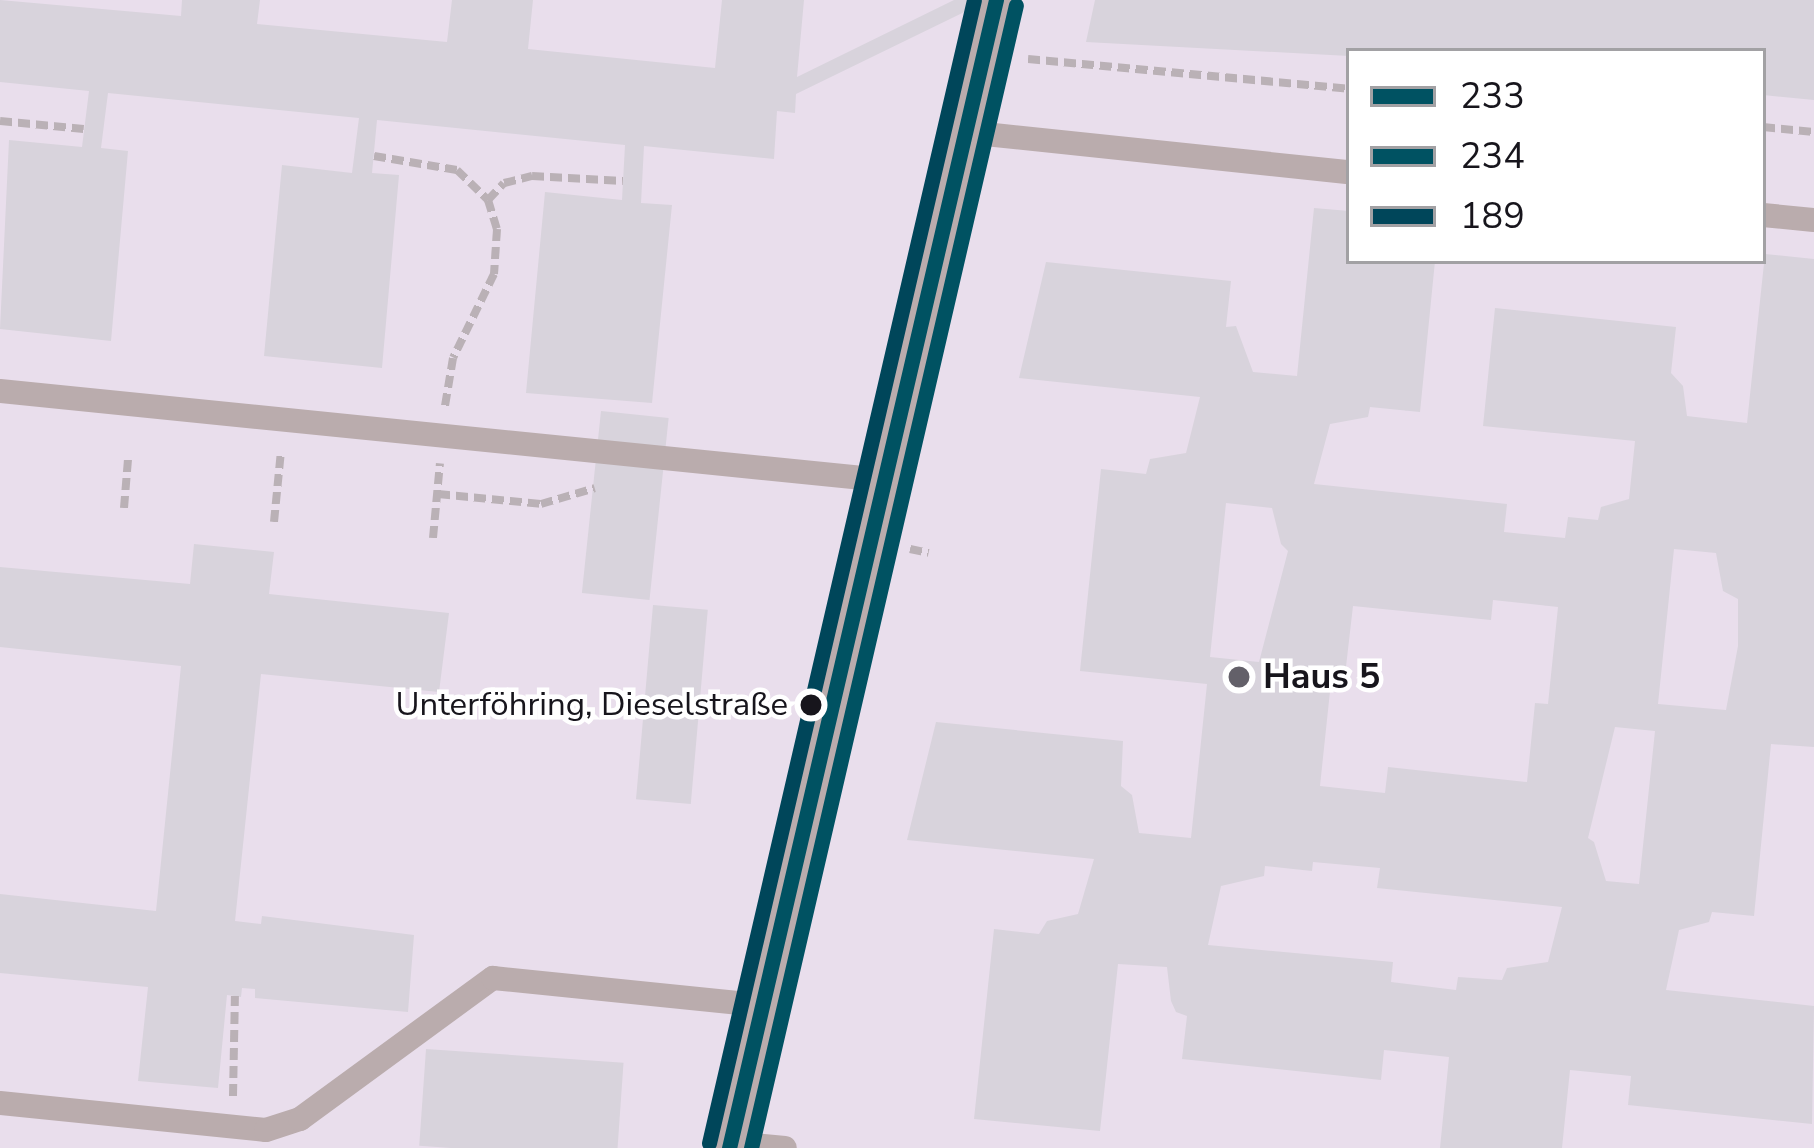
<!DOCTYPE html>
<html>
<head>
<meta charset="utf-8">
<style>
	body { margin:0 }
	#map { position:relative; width:1814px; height:1148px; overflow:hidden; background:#efecf7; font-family:"Nunito Sans",sans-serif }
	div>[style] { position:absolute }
	.commercial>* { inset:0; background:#e9deec }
	.building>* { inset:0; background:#d8d3dc; transform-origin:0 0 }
	.path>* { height:8px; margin-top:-4px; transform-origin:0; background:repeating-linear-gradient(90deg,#bab1b6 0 12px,transparent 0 18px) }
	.lane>* { height:24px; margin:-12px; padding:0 12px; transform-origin:12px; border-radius:12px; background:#baacad }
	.street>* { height:51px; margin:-25.5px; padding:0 25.5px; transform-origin:25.5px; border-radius:25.5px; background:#baacad }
	.bus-1>* { height:15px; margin:-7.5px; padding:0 7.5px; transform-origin:7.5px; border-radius:7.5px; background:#005262 }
	.bus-2>* { height:15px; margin:-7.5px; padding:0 7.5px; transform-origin:7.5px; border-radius:7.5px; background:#005262 }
	.bus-3>* { height:15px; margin:-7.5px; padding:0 7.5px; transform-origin:7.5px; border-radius:7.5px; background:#00465a }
	.dots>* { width:33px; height:33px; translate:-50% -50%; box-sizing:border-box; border:6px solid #fff; border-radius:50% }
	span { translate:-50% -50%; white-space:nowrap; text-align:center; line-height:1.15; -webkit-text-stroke:9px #fff; paint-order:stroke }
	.bus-label { font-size:33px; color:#17151c }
	.right { translate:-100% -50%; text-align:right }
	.poi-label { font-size:36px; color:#17151c; font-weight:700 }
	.left { translate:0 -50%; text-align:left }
	.legend { position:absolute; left:1346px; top:48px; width:420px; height:216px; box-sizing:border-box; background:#fff; border:3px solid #a2a1a4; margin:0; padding:15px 21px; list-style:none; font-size:36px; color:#17151c }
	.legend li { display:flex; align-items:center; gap:24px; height:60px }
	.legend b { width:60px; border:3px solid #a2a1a4 }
</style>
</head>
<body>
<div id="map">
	<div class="commercial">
		<div style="clip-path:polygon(evenodd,0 0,1814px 0,1814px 1148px,0 1148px,0 0,1349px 51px,1763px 51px,1763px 261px,1349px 261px,1349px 51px)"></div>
	</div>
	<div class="building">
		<div style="clip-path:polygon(0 0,181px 16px,182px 0,260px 0,257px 24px,447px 42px,452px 0,533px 0,528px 49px,715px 68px,722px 0,804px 0,797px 77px,954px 0,989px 0,796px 94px,795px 113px,777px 111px,774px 159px,644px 146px,641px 203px,672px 205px,652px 403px,526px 393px,545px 192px,622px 200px,625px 145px,377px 120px,372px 173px,399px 175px,382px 368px,264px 356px,282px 165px,352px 173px,359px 118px,108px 93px,101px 148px,128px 151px,111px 341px,0 329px,9px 140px,82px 147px,89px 91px,0 82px)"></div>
		<div style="clip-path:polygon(1095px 0,1814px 0,1814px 100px,1763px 95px,1763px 51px,1349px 51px,1349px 56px,1086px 42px)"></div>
		<div style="clip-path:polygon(evenodd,1314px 208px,1349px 211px,1349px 261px,1435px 261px,1420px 412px,1370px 407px,1368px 417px,1330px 424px,1314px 484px,1507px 504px,1504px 532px,1565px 538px,1568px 517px,1598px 520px,1601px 507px,1629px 499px,1635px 441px,1483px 426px,1495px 308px,1676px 327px,1671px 373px,1683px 386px,1687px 416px,1747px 423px,1765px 254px,1814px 259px,1814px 747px,1771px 744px,1754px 916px,1712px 912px,1709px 922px,1679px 930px,1666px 990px,1814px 1006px,1812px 1124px,1628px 1105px,1631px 1076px,1570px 1070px,1562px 1148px,1440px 1148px,1449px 1057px,1384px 1050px,1381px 1080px,1182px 1059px,1187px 1016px,1176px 1012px,1171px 1001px,1167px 967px,1118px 964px,1100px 1131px,974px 1119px,994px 929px,1039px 934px,1047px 921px,1078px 914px,1094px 859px,907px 840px,936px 722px,1123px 741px,1121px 786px,1132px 795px,1139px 833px,1191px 838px,1207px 684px,1080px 671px,1101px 469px,1146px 474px,1150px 459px,1186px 453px,1200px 397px,1019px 378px,1046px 262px,1231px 281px,1226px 327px,1236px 326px,1253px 372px,1297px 376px,1314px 208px,1226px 503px,1272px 508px,1281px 544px,1288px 551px,1259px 662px,1210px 657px,1226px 503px,1314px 208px,1674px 549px,1716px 553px,1723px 591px,1738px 599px,1738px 646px,1726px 710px,1658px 704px,1674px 549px,1314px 208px,1493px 600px,1558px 607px,1548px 704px,1535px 703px,1527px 782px,1388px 767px,1385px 793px,1320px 786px,1331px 682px,1344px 684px,1353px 606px,1491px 620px,1493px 600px,1314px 208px,1615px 727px,1655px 731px,1639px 884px,1606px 881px,1594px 842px,1588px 838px,1615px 727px,1314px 208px,1313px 862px,1380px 868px,1377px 888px,1562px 907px,1548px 962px,1507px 968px,1502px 980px,1458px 977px,1456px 990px,1391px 982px,1393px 962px,1208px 945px,1221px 886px,1264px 876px,1265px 866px,1312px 871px,1313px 862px)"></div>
		<div style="left:601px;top:411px;width:68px;height:183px;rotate:6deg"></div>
		<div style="clip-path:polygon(194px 544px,274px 552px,269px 594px,449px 613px,439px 692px,261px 674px,235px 921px,261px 924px,262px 916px,414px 935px,408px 1012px,255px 998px,255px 989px,242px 988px,241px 997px,227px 995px,218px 1088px,138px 1081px,148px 987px,0 973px,0 894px,156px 911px,181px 666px,0 647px,0 567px,190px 584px)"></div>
		<div style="left:653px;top:605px;width:55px;height:195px;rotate:5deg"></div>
		<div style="left:426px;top:1049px;width:198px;height:97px;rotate:4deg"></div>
	</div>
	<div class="path">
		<div style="left:1028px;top:59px;width:322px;rotate:5.3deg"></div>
		<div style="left:0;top:121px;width:84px;rotate:5.4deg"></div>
		<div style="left:1763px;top:127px;width:51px;rotate:5.6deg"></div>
		<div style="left:374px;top:156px;width:84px;rotate:9.6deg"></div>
		<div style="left:457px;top:170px;width:43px;rotate:44.1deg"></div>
		<div style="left:488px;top:200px;width:30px;rotate:73deg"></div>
		<div style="left:497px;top:229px;width:45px;rotate:93.8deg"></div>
		<div style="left:494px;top:274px;width:93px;rotate:116deg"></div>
		<div style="left:453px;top:358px;width:49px;rotate:99.5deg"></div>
		<div style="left:488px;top:200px;width:23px;rotate:-47deg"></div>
		<div style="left:504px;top:183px;width:29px;rotate:-14deg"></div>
		<div style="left:532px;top:176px;width:91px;rotate:3.1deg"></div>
		<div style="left:438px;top:494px;width:103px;rotate:5.5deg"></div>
		<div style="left:541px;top:504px;width:56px;rotate:-16.5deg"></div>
		<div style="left:124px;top:508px;width:49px;rotate:-85.3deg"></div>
		<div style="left:274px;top:522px;width:71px;rotate:-84.4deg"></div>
		<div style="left:433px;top:538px;width:75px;rotate:-84.7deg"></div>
		<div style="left:910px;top:549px;width:19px;rotate:12deg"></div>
		<div style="left:233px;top:1096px;width:100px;rotate:-88.9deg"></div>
	</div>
	<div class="lane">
		<div style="left:966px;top:132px;width:385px;rotate:6deg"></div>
		<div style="left:1763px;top:215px;width:51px;rotate:5.6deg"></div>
		<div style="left:0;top:391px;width:887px;rotate:5.76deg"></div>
		<div style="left:0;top:1103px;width:267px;rotate:5.8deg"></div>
		<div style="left:266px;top:1130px;width:36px;rotate:-18deg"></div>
		<div style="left:300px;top:1119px;width:239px;rotate:-36.2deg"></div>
		<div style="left:493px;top:978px;width:268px;rotate:5.8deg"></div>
		<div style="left:731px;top:1143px;width:54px;rotate:5.3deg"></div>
	</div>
	<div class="street">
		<div style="left:729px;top:1148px;width:1179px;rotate:-76.91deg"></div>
	</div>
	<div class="bus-1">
		<div style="left:729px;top:1148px;width:1179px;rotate:-76.91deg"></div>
	</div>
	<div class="bus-2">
		<div style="left:751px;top:1148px;width:1173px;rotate:-76.95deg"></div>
	</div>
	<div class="bus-3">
		<div style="left:709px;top:1143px;width:1173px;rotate:-76.95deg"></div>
	</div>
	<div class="dots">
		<div style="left:1239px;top:677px;background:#636069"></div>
		<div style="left:811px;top:705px;background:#17151c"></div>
	</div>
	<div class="bus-label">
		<span class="right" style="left:788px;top:705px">Unterföhring, Dieselstraße</span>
	</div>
	<div class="poi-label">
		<span class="left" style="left:1263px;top:677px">Haus 5</span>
	</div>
	<ul class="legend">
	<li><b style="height:15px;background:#005262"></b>233</li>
	<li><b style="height:15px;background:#005262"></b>234</li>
	<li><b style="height:15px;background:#00465a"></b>189</li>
	</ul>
</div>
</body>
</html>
